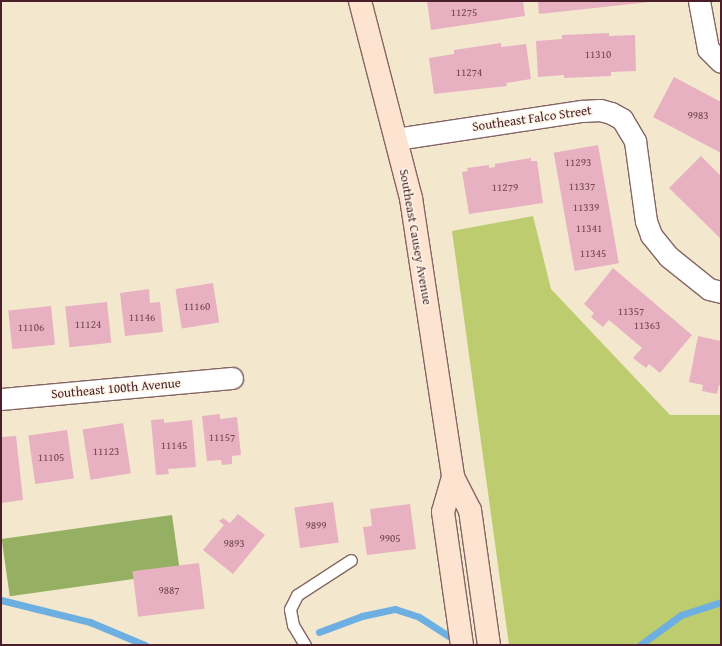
<!DOCTYPE html>
<html>
<head>
<meta charset="utf-8">
<style>
	body { margin:0 }
	#map { position:relative; width:722px; height:646px; overflow:hidden; background:#f3e8ce; font-family:"Gentium Book Plus",serif }
	div>[style] { position:absolute }
	.green>* { inset:0; background:#bccc6f }
	.forest>* { inset:0; background:#95b062; transform-origin:0 0 }
	.stream>* { height:7px; margin:-3.5px; padding:0 3.5px; transform-origin:3.5px; border-radius:3.5px; background:#6eafe2 }
	.building>* { inset:0; background:#e8b1c2; transform-origin:0 0 }
	.roads { filter:drop-shadow(1px 0 #856564) drop-shadow(-1px 0 #856564) drop-shadow(0 1px #856564) drop-shadow(0 -1px #856564) }
	.lane>* { height:11px; margin:-5.5px; padding:0 5.5px; transform-origin:5.5px; border-radius:5.5px; background:#fff }
	.street>* { height:21px; margin:-10.5px; padding:0 10.5px; transform-origin:10.5px; border-radius:10.5px; background:#fff }
	.secondary>* { height:22px; margin:-11px; padding:0 11px; transform-origin:11px; border-radius:11px; background:#fde4d1 }
	span { translate:-50% -50%; white-space:nowrap; text-align:center; line-height:1.15; -webkit-text-stroke:3px #fcf5e5; paint-order:stroke }
	.number-label { font-size:11px; color:#724451 }
	.number-label span { -webkit-text-stroke-width:0 }
	.street-label { font-size:13px; color:#4a1f2b }
	.frame { position:absolute; inset:0; border:2px solid #4a1f2b; pointer-events:none }
</style>
</head>
<body>
<div id="map">
	<div class="green">
		<div style="clip-path:polygon(533px 216px,551px 289px,670px 415px,721px 415px,721px 645px,509px 645px,452px 231px)"></div>
	</div>
	<div class="forest">
		<div style="left:172px;top:515px;width:58px;height:172px;rotate:82deg"></div>
	</div>
	<div class="stream">
		<div style="left:1px;top:600px;width:92px;rotate:13.9deg"></div>
		<div style="left:90px;top:622px;width:60px;rotate:22.7deg"></div>
		<div style="left:319px;top:632px;width:46px;rotate:-20.4deg"></div>
		<div style="left:362px;top:616px;width:34px;rotate:-12deg"></div>
		<div style="left:395px;top:609px;width:25px;rotate:18deg"></div>
		<div style="left:419px;top:617px;width:46px;rotate:32.7deg"></div>
		<div style="left:640px;top:645px;width:51px;rotate:-36.2deg"></div>
		<div style="left:681px;top:615px;width:42px;rotate:-18deg"></div>
	</div>
	<div class="building">
		<div style="clip-path:polygon(427px 1px,523px 1px,525px 16px,431px 30px)"></div>
		<div style="clip-path:polygon(538px 1px,649px 1px,650px 2px,539px 14px)"></div>
		<div style="clip-path:polygon(609px 33px,609px 36px,635px 35px,636px 71px,611px 72px,611px 76px,564px 78px,564px 75px,538px 77px,536px 41px,562px 39px,562px 35px)"></div>
		<div style="clip-path:polygon(501px 43px,501px 47px,526px 44px,531px 79px,506px 83px,507px 86px,434px 94px,429px 58px,454px 54px,454px 50px)"></div>
		<div style="clip-path:polygon(674px 77px,721px 102px,721px 153px,653px 117px)"></div>
		<div style="left:598px;top:145px;width:120px;height:45px;rotate:80deg"></div>
		<div style="clip-path:polygon(701px 156px,721px 176px,721px 239px,669px 188px)"></div>
		<div style="clip-path:polygon(531px 158px,531px 161px,537px 161px,543px 203px,469px 214px,462px 172px,468px 171px,467px 168px,489px 165px,489px 168px,495px 167px,495px 164px)"></div>
		<div style="clip-path:polygon(613px 268px,692px 335px,660px 373px,649px 364px,646px 368px,633px 358px,642px 348px,609px 320px,603px 327px,591px 317px,594px 313px,584px 304px)"></div>
		<div style="left:213px;top:283px;width:40px;height:38px;rotate:81deg"></div>
		<div style="clip-path:polygon(149px 289px,150px 303px,160px 302px,163px 332px,125px 336px,120px 293px)"></div>
		<div style="left:107px;top:302px;width:41px;height:42px;rotate:84deg"></div>
		<div style="left:51px;top:306px;width:39px;height:43px;rotate:84deg"></div>
		<div style="clip-path:polygon(698px 336px,721px 341px,721px 385px,719px 385px,717px 394px,702px 391px,703px 385px,689px 382px)"></div>
		<div style="clip-path:polygon(220px 414px,220px 419px,237px 417px,241px 455px,232px 456px,232px 464px,222px 465px,221px 460px,207px 461px,202px 416px)"></div>
		<div style="clip-path:polygon(164px 419px,164px 423px,192px 420px,196px 467px,168px 469px,169px 474px,156px 475px,151px 420px)"></div>
		<div style="left:123px;top:423px;width:51px;height:41px;rotate:81deg"></div>
		<div style="left:67px;top:430px;width:49px;height:39px;rotate:82deg"></div>
		<div style="clip-path:polygon(16px 436px,23px 500px,1px 503px,1px 437px)"></div>
		<div style="left:333px;top:502px;width:41px;height:39px;rotate:82deg"></div>
		<div style="clip-path:polygon(410px 504px,416px 549px,367px 555px,363px 527px,372px 526px,370px 509px)"></div>
		<div style="clip-path:polygon(238px 514px,265px 535px,233px 574px,203px 550px,224px 525px,219px 521px,223px 518px,230px 523px)"></div>
		<div style="left:199px;top:563px;width:46px;height:67px;rotate:83deg"></div>
	</div>
	<div class="roads">
		<div class="lane">
			<div style="left:305px;top:645px;width:23px;rotate:-121deg"></div>
			<div style="left:293px;top:625px;width:16px;rotate:-101deg"></div>
			<div style="left:290px;top:609px;width:16px;rotate:-63deg"></div>
			<div style="left:297px;top:595px;width:64px;rotate:-32.9deg"></div>
		</div>
		<div class="street">
			<div style="left:699px;top:1px;width:49px;rotate:79.4deg"></div>
			<div style="left:708px;top:49px;width:18px;rotate:45deg"></div>
			<div style="left:396px;top:139px;width:188px;rotate:-8.6deg"></div>
			<div style="left:582px;top:111px;width:18px;rotate:-3deg"></div>
			<div style="left:600px;top:110px;width:11px;rotate:15deg"></div>
			<div style="left:611px;top:113px;width:13px;rotate:29deg"></div>
			<div style="left:622px;top:119px;width:26px;rotate:59deg"></div>
			<div style="left:635px;top:141px;width:81px;rotate:82.2deg"></div>
			<div style="left:646px;top:221px;width:15px;rotate:70deg"></div>
			<div style="left:651px;top:235px;width:28px;rotate:51deg"></div>
			<div style="left:669px;top:257px;width:51px;rotate:38.7deg"></div>
			<div style="left:709px;top:289px;width:12px;rotate:14deg"></div>
			<div style="left:1px;top:399px;width:232px;rotate:-5.2deg"></div>
		</div>
		<div class="secondary">
			<div style="left:360px;top:1px;width:203px;rotate:75.5deg"></div>
			<div style="left:411px;top:198px;width:282px;rotate:81.4deg"></div>
			<div style="left:453px;top:477px;width:37px;rotate:63deg"></div>
			<div style="left:470px;top:510px;width:136px;rotate:82deg"></div>
			<div style="left:453px;top:477px;width:36px;rotate:106deg"></div>
			<div style="left:443px;top:512px;width:134px;rotate:81.9deg"></div>
		</div>
	</div>
	<div class="number-label">
		<span style="left:464px;top:12px">11275</span>
		<span style="left:598px;top:54px">11310</span>
		<span style="left:469px;top:72px">11274</span>
		<span style="left:698px;top:115px">9983</span>
		<span style="left:578px;top:162px">11293</span>
		<span style="left:582px;top:186px">11337</span>
		<span style="left:505px;top:187px">11279</span>
		<span style="left:586px;top:207px">11339</span>
		<span style="left:589px;top:228px">11341</span>
		<span style="left:593px;top:253px">11345</span>
		<span style="left:197px;top:306px">11160</span>
		<span style="left:631px;top:311px">11357</span>
		<span style="left:142px;top:317px">11146</span>
		<span style="left:88px;top:324px">11124</span>
		<span style="left:647px;top:325px">11363</span>
		<span style="left:31px;top:327px">11106</span>
		<span style="left:222px;top:437px">11157</span>
		<span style="left:174px;top:445px">11145</span>
		<span style="left:106px;top:451px">11123</span>
		<span style="left:51px;top:457px">11105</span>
		<span style="left:316px;top:525px">9899</span>
		<span style="left:390px;top:538px">9905</span>
		<span style="left:234px;top:543px">9893</span>
		<span style="left:169px;top:590px">9887</span>
	</div>
	<div class="street-label">
		<span style="left:532px;top:119px;rotate:-8deg">Southeast Falco Street</span>
		<span style="left:415px;top:237px;rotate:80deg">Southeast Causey Avenue</span>
		<span style="left:116px;top:389px;rotate:-5deg">Southeast 100th Avenue</span>
	</div>
	<div class="frame"></div>
</div>
</body>
</html>
